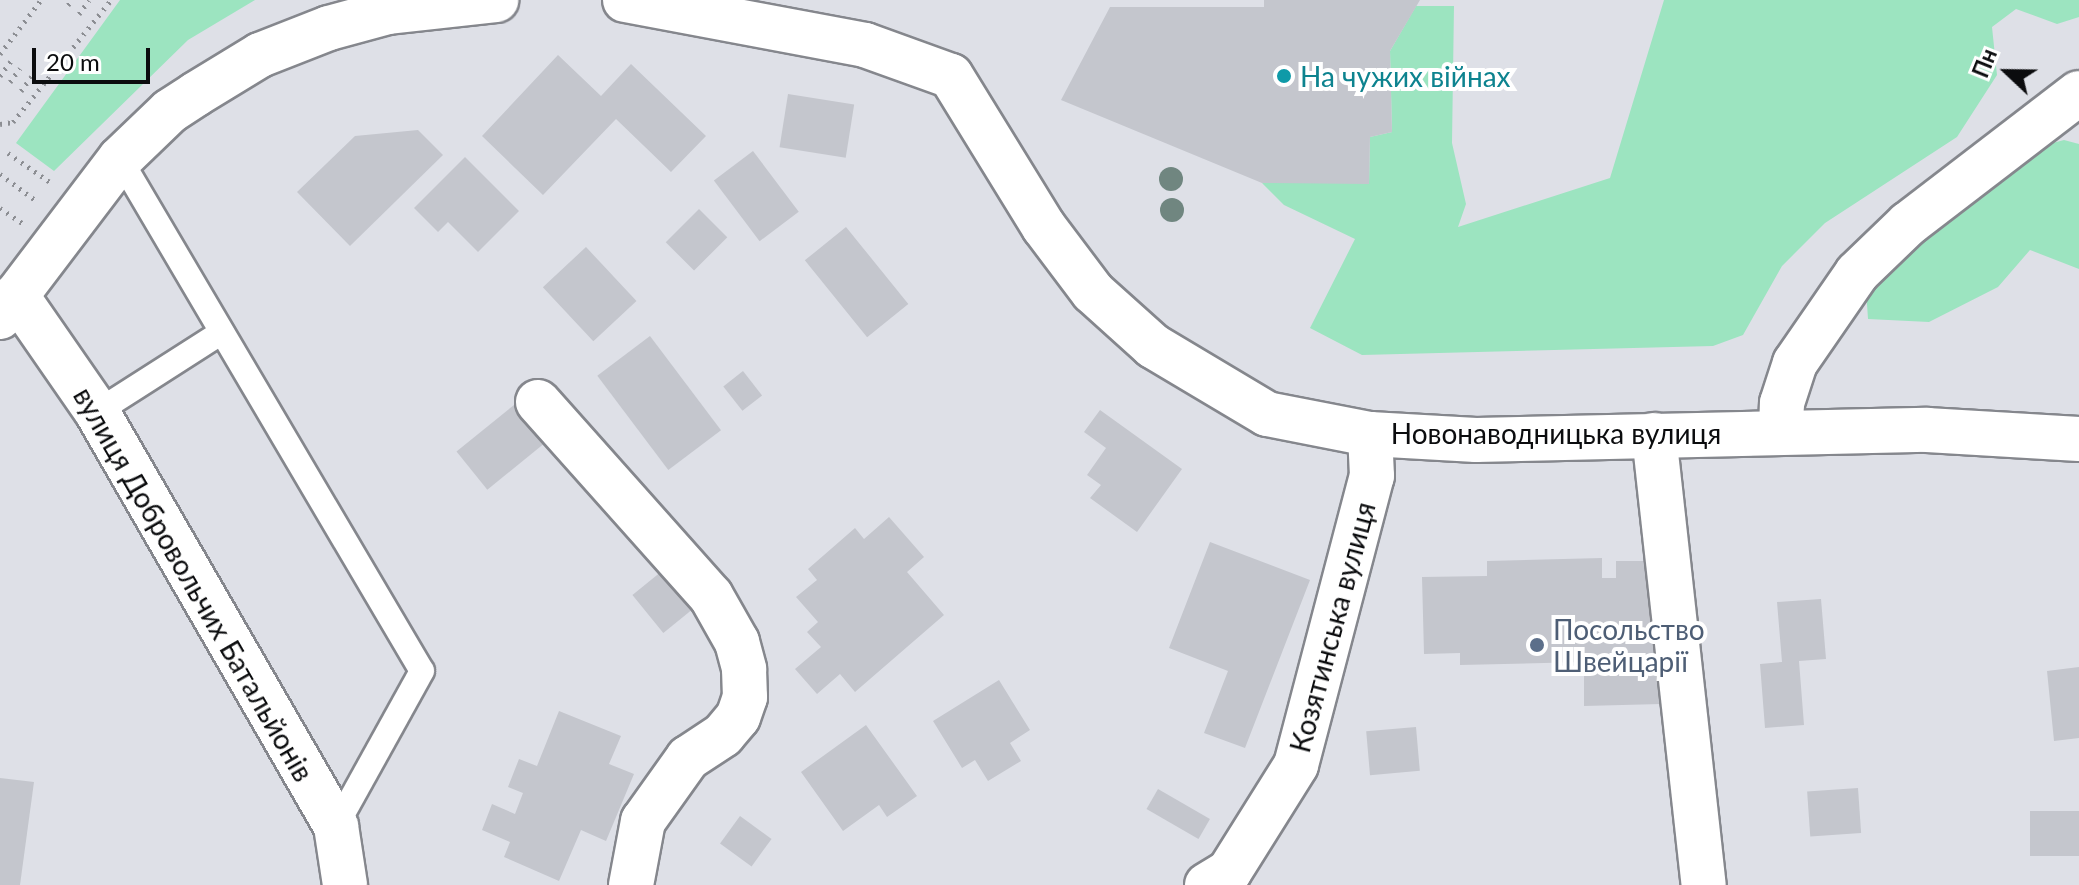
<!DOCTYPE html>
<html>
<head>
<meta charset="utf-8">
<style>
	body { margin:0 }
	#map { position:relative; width:2079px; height:885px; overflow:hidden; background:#dee0e7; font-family:Lato,sans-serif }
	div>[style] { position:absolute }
	.green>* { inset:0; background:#9ce4c0 }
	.building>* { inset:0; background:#c4c6cd; transform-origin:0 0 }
	.path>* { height:5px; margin-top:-2.5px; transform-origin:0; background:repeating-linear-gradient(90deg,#8c8e93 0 2px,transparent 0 8px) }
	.roads { filter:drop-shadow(2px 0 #85878d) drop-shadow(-2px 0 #85878d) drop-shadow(0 2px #85878d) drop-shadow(0 -2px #85878d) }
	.lane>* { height:24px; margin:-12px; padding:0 12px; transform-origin:12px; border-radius:12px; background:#fff }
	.street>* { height:44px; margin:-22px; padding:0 22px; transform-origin:22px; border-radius:22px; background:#fff }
	.secondary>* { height:44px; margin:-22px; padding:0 22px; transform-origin:22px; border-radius:22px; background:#fff }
	.trees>* { width:24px; height:24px; margin:-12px; border-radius:50%; background:#708680 }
	.dots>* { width:22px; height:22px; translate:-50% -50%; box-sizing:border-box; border:4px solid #fff; border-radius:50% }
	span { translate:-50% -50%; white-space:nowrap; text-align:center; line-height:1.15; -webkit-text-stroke:8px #fff; paint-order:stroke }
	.culture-label { font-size:28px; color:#0d838f }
	.left { translate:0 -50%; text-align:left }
	.street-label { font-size:28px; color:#0b0c0e }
	.service-label { font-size:28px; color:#4e5e75 }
	.north { position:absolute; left:1967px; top:32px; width:80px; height:80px; -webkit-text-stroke:6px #fff; paint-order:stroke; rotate:292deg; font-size:22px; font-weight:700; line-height:32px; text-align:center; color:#0b0c0e }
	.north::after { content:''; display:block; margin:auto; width:28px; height:36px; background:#0b0c0e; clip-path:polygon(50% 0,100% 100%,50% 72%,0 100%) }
	.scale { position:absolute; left:32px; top:48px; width:118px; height:36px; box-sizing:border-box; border:4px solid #0b0c0e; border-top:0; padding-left:10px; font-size:24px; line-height:28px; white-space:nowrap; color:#0b0c0e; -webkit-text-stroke:6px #fff; paint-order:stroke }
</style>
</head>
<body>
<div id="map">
	<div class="green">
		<div style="clip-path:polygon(120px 0,255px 0,188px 40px,54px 171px,16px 143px)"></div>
		<div style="clip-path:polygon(1664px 0,2079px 0,2079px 17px,2057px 24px,2016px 9px,1992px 27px,1997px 75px,1957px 137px,1825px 223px,1782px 266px,1743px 335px,1713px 346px,1362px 355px,1310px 328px,1355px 239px,1284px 205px,1262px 183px,1369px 183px,1370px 137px,1392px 132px,1390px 51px,1416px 6px,1454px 6px,1452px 143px,1466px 204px,1458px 227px,1610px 178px)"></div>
		<div style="clip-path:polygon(2064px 140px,2079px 144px,2079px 269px,2030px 250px,1998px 287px,1929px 322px,1868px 319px,1865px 274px,2019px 152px)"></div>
	</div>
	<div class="building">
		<div style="clip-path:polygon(1264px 0,1420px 0,1390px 51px,1392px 132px,1370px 137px,1369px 184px,1262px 183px,1061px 100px,1110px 7px,1264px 7px)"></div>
		<div style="clip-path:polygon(558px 55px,601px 96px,631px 64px,706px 136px,671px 172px,616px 119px,543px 195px,482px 136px)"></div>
		<div style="left:788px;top:94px;width:67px;height:54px;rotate:9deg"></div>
		<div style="clip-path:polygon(418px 130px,443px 155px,350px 246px,297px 192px,355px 136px)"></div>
		<div style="left:753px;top:151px;width:76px;height:49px;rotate:53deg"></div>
		<div style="clip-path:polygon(465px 157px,519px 211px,478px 252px,448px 222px,438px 232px,414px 208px)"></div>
		<div style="left:699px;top:209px;width:40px;height:47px;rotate:45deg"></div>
		<div style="left:846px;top:227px;width:99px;height:53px;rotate:51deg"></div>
		<div style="left:586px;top:247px;width:74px;height:59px;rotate:47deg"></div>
		<div style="left:650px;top:336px;width:118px;height:66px;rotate:53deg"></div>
		<div style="left:743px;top:371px;width:31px;height:25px;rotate:52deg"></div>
		<div style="left:514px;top:405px;width:49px;height:74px;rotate:51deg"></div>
		<div style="clip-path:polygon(1100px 410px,1182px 469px,1137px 532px,1090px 498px,1101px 485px,1087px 475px,1106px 448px,1084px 432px)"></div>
		<div style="clip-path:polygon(889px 517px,924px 557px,907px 572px,944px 615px,855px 692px,840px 674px,817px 694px,795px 669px,821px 647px,807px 632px,818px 622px,796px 597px,817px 580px,808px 569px,855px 528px,864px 539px)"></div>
		<div style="clip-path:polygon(1210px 542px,1310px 580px,1245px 748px,1204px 733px,1228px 671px,1169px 648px)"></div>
		<div style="clip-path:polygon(1602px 558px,1602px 578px,1616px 578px,1616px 561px,1658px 561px,1661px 704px,1584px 706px,1584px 662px,1460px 665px,1460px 653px,1424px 654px,1422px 577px,1487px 576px,1487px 561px)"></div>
		<div style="left:662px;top:571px;width:49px;height:38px;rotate:51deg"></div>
		<div style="clip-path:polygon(1821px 599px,1826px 659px,1799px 661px,1804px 725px,1765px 728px,1760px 664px,1782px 662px,1777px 602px)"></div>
		<div style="clip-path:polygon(2079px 667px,2079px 738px,2054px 741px,2047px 671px)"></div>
		<div style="clip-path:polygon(999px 680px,1030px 730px,1010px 743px,1021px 761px,988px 781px,975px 760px,962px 768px,933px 721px)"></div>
		<div style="clip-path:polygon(559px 711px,621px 736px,609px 764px,634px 774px,606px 841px,581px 830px,559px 881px,504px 857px,510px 842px,482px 830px,492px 804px,515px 814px,523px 793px,508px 787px,519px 759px,537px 766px)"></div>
		<div style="clip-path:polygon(866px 725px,917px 796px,887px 817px,879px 805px,843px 831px,801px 772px)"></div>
		<div style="left:1416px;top:727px;width:44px;height:50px;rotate:85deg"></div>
		<div style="clip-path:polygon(0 778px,34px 782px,20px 885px,0 885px)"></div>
		<div style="left:1858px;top:788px;width:45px;height:51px;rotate:86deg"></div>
		<div style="left:1158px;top:789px;width:60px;height:23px;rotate:30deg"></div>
		<div style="left:2079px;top:811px;width:45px;height:49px;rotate:90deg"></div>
		<div style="left:740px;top:816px;width:39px;height:34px;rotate:36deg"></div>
	</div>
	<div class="path">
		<div style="left:68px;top:5px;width:6px;rotate:-51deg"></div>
		<div style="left:79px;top:14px;width:17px;rotate:-54deg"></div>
		<div style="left:0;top:54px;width:68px;rotate:-52.8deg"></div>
		<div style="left:0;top:76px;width:19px;rotate:-54deg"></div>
		<div style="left:10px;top:82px;width:17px;rotate:-54deg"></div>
		<div style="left:21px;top:91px;width:19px;rotate:-54deg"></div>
		<div style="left:0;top:124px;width:13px;rotate:-9deg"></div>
		<div style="left:13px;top:122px;width:156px;rotate:-51.2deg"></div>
		<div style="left:8px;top:153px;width:51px;rotate:34.6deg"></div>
		<div style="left:0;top:174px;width:47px;rotate:36.4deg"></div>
		<div style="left:0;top:208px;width:27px;rotate:34deg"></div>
	</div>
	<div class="roads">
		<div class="lane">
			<div style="left:120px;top:159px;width:594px;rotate:59.47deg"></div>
			<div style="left:422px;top:671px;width:177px;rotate:119deg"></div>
			<div style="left:97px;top:412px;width:148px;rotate:-32.6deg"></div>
		</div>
		<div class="street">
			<div style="left:16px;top:295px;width:142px;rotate:55.3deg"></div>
			<div style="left:97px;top:412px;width:478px;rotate:60deg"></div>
			<div style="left:336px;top:826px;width:60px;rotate:81.3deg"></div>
			<div style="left:538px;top:402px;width:260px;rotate:48.3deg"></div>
			<div style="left:711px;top:596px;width:53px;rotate:60.5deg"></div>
			<div style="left:737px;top:642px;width:28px;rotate:75deg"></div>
			<div style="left:744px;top:669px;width:28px;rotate:88deg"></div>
			<div style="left:745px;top:697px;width:21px;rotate:109deg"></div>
			<div style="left:738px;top:717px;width:23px;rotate:130deg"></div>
			<div style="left:723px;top:735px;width:42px;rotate:146.7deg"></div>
			<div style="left:688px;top:758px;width:77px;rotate:125.5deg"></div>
			<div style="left:643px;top:821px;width:65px;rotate:100.6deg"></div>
			<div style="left:1781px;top:430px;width:27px;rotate:-88deg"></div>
			<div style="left:1782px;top:403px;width:42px;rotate:-72deg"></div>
			<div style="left:1795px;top:363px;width:109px;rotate:-55.4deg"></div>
			<div style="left:1857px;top:273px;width:71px;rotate:-43.9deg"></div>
			<div style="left:1908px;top:224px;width:215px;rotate:-37.5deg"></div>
			<div style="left:1654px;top:435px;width:453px;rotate:83.7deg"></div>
			<div style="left:1207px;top:885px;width:26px;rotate:-31deg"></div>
			<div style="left:1229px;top:872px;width:126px;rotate:-57.9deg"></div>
			<div style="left:1296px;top:765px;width:299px;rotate:-75.3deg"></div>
			<div style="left:1372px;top:476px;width:42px;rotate:-92.7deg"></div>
		</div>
		<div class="secondary">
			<div style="left:625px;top:0;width:244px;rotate:10.6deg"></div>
			<div style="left:865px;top:45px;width:91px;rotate:19.8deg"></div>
			<div style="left:951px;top:76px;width:177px;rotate:58.4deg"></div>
			<div style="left:1044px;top:227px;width:81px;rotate:53deg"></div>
			<div style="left:1093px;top:292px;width:81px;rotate:42deg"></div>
			<div style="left:1153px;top:346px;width:133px;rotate:30.8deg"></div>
			<div style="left:1267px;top:414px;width:105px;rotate:11deg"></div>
			<div style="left:1370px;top:434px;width:106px;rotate:3.2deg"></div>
			<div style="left:1476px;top:440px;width:451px;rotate:-1.3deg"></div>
			<div style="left:1927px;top:430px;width:152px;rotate:3.4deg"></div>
			<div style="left:0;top:317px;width:198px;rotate:-52.8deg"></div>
			<div style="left:120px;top:159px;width:69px;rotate:-43.8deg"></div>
			<div style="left:170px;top:111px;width:31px;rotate:-33deg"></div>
			<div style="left:196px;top:94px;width:75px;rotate:-31.4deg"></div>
			<div style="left:260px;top:55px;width:74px;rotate:-21.4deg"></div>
			<div style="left:329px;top:28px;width:61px;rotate:-15.2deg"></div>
			<div style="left:388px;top:12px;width:109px;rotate:-6.3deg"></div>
		</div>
	</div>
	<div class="trees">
		<div style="left:1171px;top:179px"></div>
		<div style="left:1172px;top:210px"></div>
	</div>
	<div class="dots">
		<div style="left:1284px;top:76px;background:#0f9aa8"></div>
		<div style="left:1537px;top:645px;background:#5c6f8a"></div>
	</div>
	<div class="culture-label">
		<span class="left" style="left:1300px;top:76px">На чужих війнах</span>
	</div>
	<div class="street-label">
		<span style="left:1556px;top:433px">Новонаводницька вулиця</span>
		<span style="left:194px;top:584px;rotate:60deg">вулиця Добровольчих Батальйонів</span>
		<span style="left:1332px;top:627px;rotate:-75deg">Козятинська вулиця</span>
	</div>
	<div class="service-label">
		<span class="left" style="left:1553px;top:645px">Посольство<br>Швейцарії</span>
	</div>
	<div class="north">Пн</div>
	<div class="scale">20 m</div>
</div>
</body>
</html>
